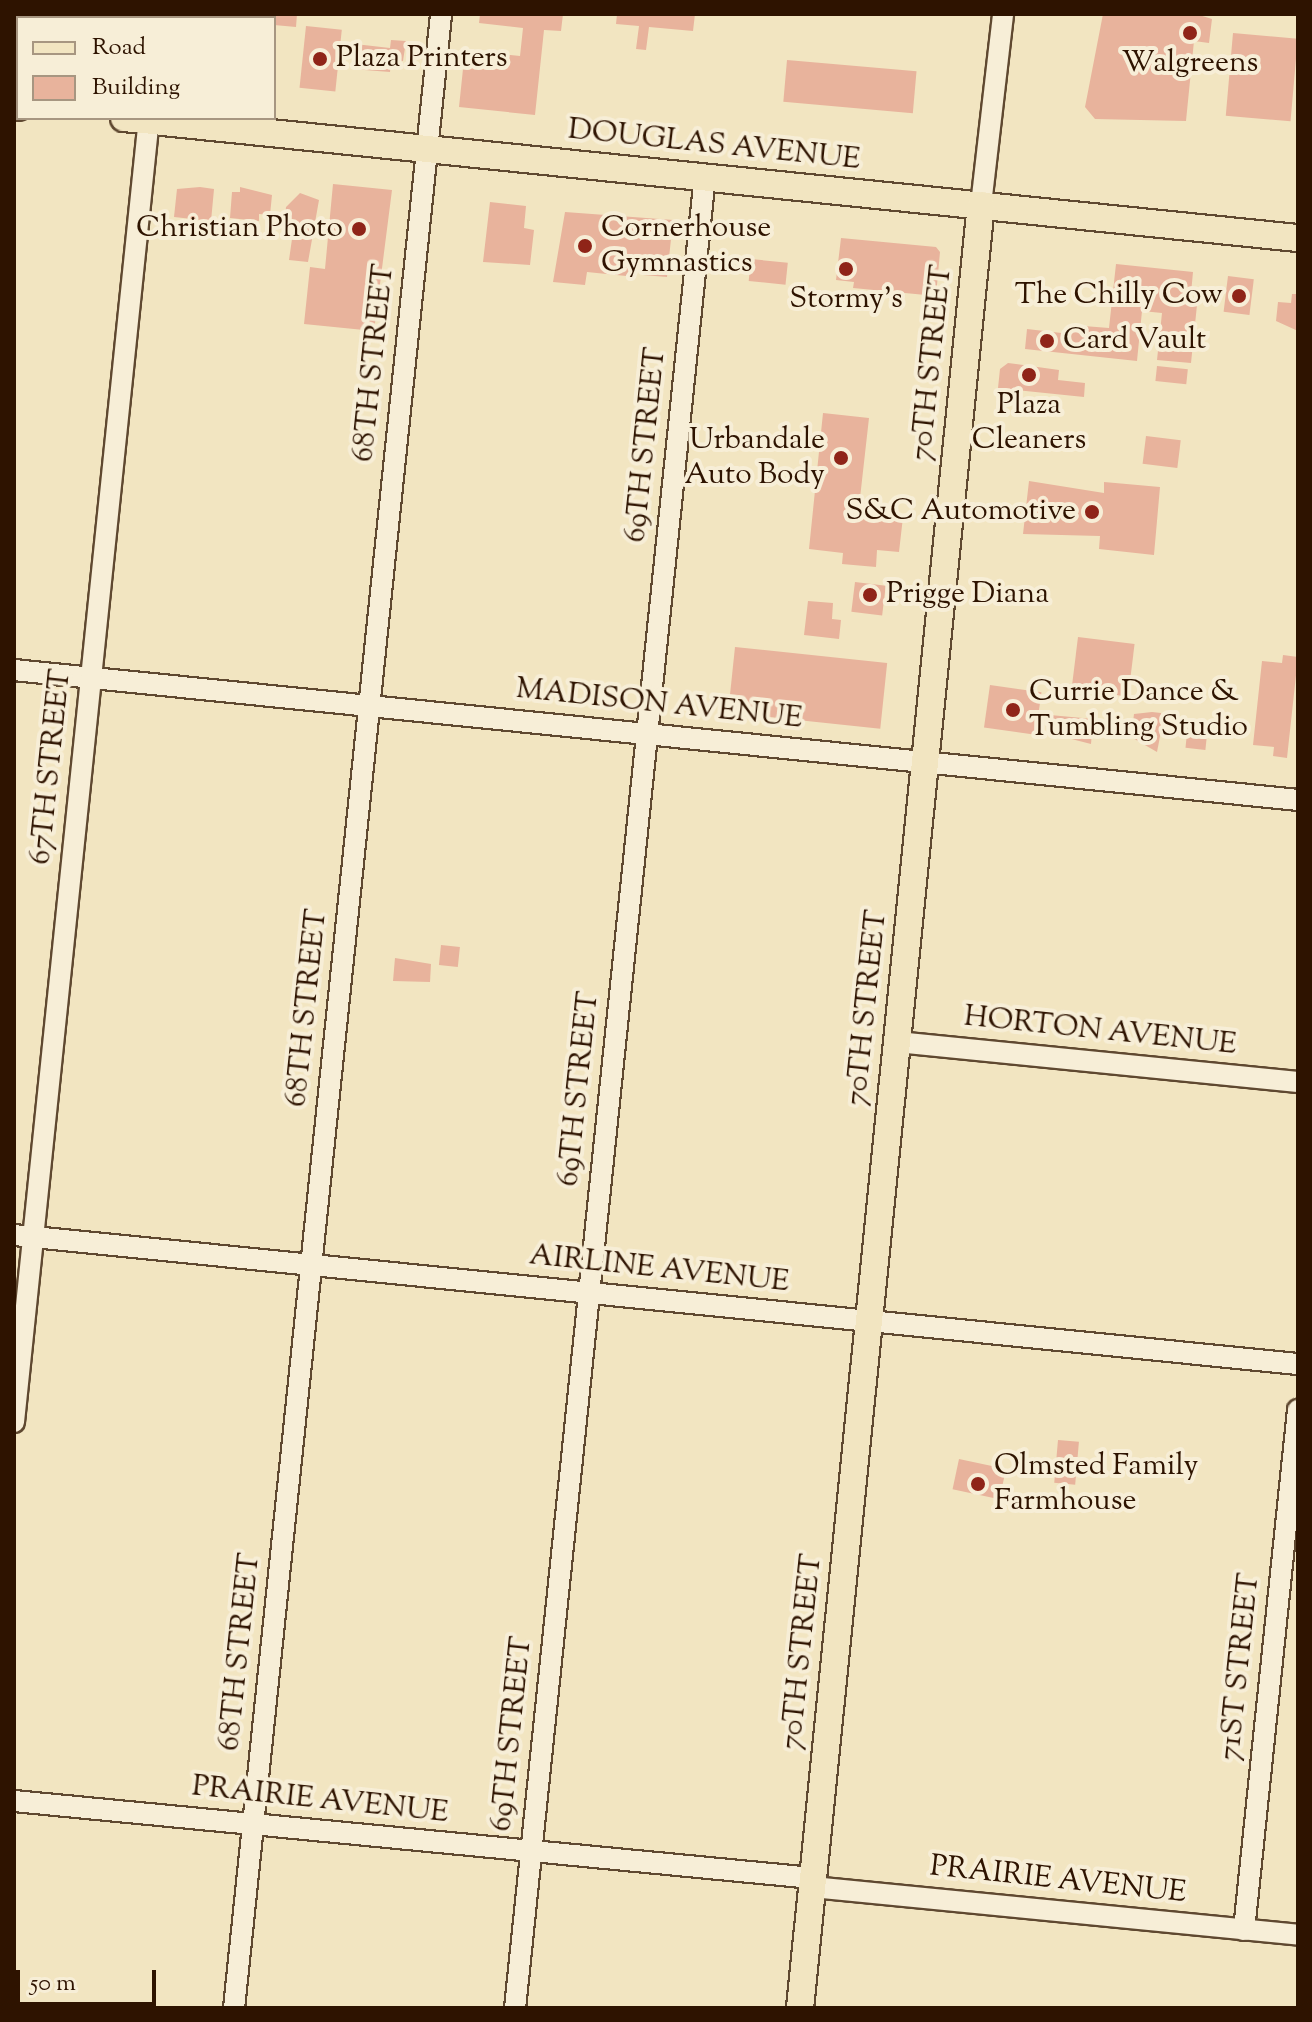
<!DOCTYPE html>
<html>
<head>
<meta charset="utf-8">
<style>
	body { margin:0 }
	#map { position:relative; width:1312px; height:2022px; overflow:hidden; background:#f2e5c1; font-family:"Sorts Mill Goudy",serif }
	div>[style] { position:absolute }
	.building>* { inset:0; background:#e8b39c; transform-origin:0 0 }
	.roads { filter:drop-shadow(2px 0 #5f4830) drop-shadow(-2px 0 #5f4830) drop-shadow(0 2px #5f4830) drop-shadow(0 -2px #5f4830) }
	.minor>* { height:20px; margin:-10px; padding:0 10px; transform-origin:10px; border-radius:10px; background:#f7eed7 }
	.major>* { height:26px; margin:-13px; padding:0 13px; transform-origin:13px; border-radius:13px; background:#f2e5c1 }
	.dots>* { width:22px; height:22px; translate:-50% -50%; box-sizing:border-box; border:4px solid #f7eed7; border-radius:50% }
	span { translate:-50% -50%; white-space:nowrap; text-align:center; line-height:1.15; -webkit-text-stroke:8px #f7eed7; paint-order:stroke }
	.poi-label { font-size:30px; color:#2e1300 }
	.left { translate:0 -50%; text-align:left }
	.right { translate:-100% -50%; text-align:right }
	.street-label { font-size:30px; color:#2e1300 }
	.frame { position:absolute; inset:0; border:16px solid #2e1300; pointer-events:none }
	.legend { position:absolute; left:16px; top:16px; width:260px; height:104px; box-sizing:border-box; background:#f7eed7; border:2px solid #a79681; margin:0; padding:10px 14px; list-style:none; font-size:24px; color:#2e1300 }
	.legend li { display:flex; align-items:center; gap:16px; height:40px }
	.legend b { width:40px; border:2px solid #a79681 }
	.scale { position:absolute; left:16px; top:1970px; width:140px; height:36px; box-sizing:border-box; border:4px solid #2e1300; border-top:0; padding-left:10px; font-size:24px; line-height:28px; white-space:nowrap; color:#2e1300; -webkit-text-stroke:6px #f7eed7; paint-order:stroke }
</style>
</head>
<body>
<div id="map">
	<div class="building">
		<div style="clip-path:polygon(194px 14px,297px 14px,296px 27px,274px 25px,274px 18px)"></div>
		<div style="clip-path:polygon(480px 14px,563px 14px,561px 31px,544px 30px,535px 115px,459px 107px,465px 50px,520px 56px,523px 28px,479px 23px)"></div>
		<div style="clip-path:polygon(617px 14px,695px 14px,693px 31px,649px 27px,646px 50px,636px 49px,639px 26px,616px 24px)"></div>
		<div style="clip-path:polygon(1103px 14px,1196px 14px,1212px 19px,1209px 43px,1194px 41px,1186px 121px,1095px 119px,1085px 107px)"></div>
		<div style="left:306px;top:26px;width:36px;height:62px;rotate:6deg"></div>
		<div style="left:1233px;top:33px;width:65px;height:83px;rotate:5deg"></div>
		<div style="clip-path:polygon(391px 40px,406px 41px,403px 61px,391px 60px,390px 72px,352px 69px,355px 44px,390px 48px)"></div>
		<div style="left:787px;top:60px;width:130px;height:42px;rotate:5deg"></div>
		<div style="clip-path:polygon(333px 184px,392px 190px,374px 331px,304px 324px,310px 267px,325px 269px)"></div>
		<div style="clip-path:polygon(200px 187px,214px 189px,211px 221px,174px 217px,177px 189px)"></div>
		<div style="clip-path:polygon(240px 187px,272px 195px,270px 215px,259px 214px,259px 221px,230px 218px,232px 192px,240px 192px)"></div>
		<div style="clip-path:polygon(300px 193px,319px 200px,308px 262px,289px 260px,292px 239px,284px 227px,286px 207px)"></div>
		<div style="clip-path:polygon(490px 202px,526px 206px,524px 228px,534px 230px,530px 265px,483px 262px)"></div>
		<div style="clip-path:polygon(565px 212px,673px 220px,667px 277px,643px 275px,644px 260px,638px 259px,636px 277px,587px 272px,585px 285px,553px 282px)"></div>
		<div style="clip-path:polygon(841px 238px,936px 247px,940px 252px,936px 296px,853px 288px,854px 282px,836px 280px)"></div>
		<div style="left:751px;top:259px;width:37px;height:22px;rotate:6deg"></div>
		<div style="clip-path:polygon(1116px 264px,1193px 272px,1190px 304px,1197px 305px,1191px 363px,1157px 360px,1162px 313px,1142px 311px,1137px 361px,1025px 349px,1027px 329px,1070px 334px,1071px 325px,1109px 328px)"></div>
		<div style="left:1228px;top:276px;width:26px;height:36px;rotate:7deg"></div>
		<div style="clip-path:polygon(1292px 294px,1298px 294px,1298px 331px,1276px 321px,1278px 302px,1291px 303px)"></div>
		<div style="clip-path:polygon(1008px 363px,1059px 370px,1058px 380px,1085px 383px,1084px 397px,998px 388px,1000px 369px)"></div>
		<div style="left:1157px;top:366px;width:31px;height:15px;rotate:6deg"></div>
		<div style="clip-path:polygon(823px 413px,869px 418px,860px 498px,870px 508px,898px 510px,903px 517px,899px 552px,877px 550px,876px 567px,842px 564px,843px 553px,809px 549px)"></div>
		<div style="left:1146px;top:436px;width:35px;height:28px;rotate:7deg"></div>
		<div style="clip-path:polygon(1029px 481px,1104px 493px,1104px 482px,1160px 487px,1154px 555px,1099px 549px,1100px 536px,1023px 534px)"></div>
		<div style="left:855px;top:582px;width:31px;height:30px;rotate:7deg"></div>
		<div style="clip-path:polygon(808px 601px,833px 603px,832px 619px,841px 620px,839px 639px,804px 635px)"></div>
		<div style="left:1078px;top:637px;width:57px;height:53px;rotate:7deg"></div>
		<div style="left:735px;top:647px;width:153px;height:66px;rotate:6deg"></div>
		<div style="clip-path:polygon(1283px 655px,1298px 657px,1287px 758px,1273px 756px,1274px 747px,1253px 745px,1262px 661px,1282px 663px)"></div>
		<div style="left:990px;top:685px;width:52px;height:43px;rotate:8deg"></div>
		<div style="clip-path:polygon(1152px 712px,1161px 713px,1163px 721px,1157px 752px,1131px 737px,1134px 714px)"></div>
		<div style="clip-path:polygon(1050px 715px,1093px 719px,1091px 744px,1048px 733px)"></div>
		<div style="left:1188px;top:724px;width:20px;height:24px;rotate:6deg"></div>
		<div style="left:441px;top:945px;width:19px;height:20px;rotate:6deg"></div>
		<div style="clip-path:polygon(395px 958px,431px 964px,430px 982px,393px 981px)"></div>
		<div style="left:1058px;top:1440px;width:21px;height:43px;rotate:5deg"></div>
		<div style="left:959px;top:1459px;width:48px;height:31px;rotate:12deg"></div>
	</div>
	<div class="roads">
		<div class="minor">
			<div style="left:159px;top:18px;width:4px;rotate:-76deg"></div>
			<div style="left:981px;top:205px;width:192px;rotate:-83.4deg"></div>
			<div style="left:14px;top:670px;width:1291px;rotate:5.78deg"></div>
			<div style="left:897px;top:1042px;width:403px;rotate:5.7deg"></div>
			<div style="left:14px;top:1235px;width:1290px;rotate:5.74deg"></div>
			<div style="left:14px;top:1422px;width:1311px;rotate:-84.09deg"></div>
			<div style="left:14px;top:1801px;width:802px;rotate:5.51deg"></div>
			<div style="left:812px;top:1887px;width:488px;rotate:5.6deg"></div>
			<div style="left:1244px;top:1930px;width:523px;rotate:-84.07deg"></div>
			<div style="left:234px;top:2008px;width:2005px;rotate:-84.07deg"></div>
			<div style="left:515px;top:2008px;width:1841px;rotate:-84.08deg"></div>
		</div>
		<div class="major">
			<div style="left:14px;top:107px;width:4px"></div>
			<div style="left:124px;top:118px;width:1180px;rotate:5.84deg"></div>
			<div style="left:800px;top:2008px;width:1812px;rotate:-84.27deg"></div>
		</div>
	</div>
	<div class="dots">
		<div style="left:1190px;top:33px;background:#8f2418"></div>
		<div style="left:320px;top:59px;background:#8f2418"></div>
		<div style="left:359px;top:229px;background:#8f2418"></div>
		<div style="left:585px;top:246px;background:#8f2418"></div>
		<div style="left:846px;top:269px;background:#8f2418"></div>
		<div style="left:1239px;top:296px;background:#8f2418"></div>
		<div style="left:1047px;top:341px;background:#8f2418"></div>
		<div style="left:1029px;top:375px;background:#8f2418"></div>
		<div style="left:841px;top:458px;background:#8f2418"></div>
		<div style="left:1092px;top:512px;background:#8f2418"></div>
		<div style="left:870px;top:595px;background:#8f2418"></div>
		<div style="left:1013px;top:710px;background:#8f2418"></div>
		<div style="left:978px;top:1484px;background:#8f2418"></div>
	</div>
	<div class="poi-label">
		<span class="left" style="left:336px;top:59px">Plaza Printers</span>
		<span style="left:1190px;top:64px">Walgreens</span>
		<span class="right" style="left:343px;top:229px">Christian Photo</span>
		<span class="left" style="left:601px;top:246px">Cornerhouse<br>Gymnastics</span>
		<span class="right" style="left:1223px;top:296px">The Chilly Cow</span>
		<span style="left:846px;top:300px">Stormy's</span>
		<span class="left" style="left:1063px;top:341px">Card Vault</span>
		<span style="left:1029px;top:423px">Plaza<br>Cleaners</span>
		<span class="right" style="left:825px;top:458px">Urbandale<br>Auto Body</span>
		<span class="right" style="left:1076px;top:512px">S&amp;C Automotive</span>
		<span class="left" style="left:886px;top:595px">Prigge Diana</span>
		<span class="left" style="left:1029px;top:710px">Currie Dance &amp;<br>Tumbling Studio</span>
		<span class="left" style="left:994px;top:1484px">Olmsted Family<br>Farmhouse</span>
	</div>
	<div class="street-label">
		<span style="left:714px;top:146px;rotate:6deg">DOUGLAS AVENUE</span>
		<span style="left:375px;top:363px;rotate:-84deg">68TH STREET</span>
		<span style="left:933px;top:363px;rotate:-84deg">70TH STREET</span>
		<span style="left:647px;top:445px;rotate:-84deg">69TH STREET</span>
		<span style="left:659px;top:705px;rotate:6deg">MADISON AVENUE</span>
		<span style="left:52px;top:767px;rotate:-84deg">67TH STREET</span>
		<span style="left:308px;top:1008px;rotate:-84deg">68TH STREET</span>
		<span style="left:868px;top:1008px;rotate:-84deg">70TH STREET</span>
		<span style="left:1100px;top:1032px;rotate:6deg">HORTON AVENUE</span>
		<span style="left:580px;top:1089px;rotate:-84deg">69TH STREET</span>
		<span style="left:659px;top:1270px;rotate:6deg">AIRLINE AVENUE</span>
		<span style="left:241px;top:1652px;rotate:-84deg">68TH STREET</span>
		<span style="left:803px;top:1652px;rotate:-84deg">70TH STREET</span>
		<span style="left:1241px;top:1667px;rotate:-84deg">71ST STREET</span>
		<span style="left:513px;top:1734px;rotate:-84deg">69TH STREET</span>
		<span style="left:320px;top:1801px;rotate:6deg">PRAIRIE AVENUE</span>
		<span style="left:1058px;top:1881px;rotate:6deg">PRAIRIE AVENUE</span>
	</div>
	<div class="frame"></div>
	<ul class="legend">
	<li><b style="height:10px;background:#f2e5c1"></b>Road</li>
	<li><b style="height:22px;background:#e8b39c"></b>Building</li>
	</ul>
	<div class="scale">50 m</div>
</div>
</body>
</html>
